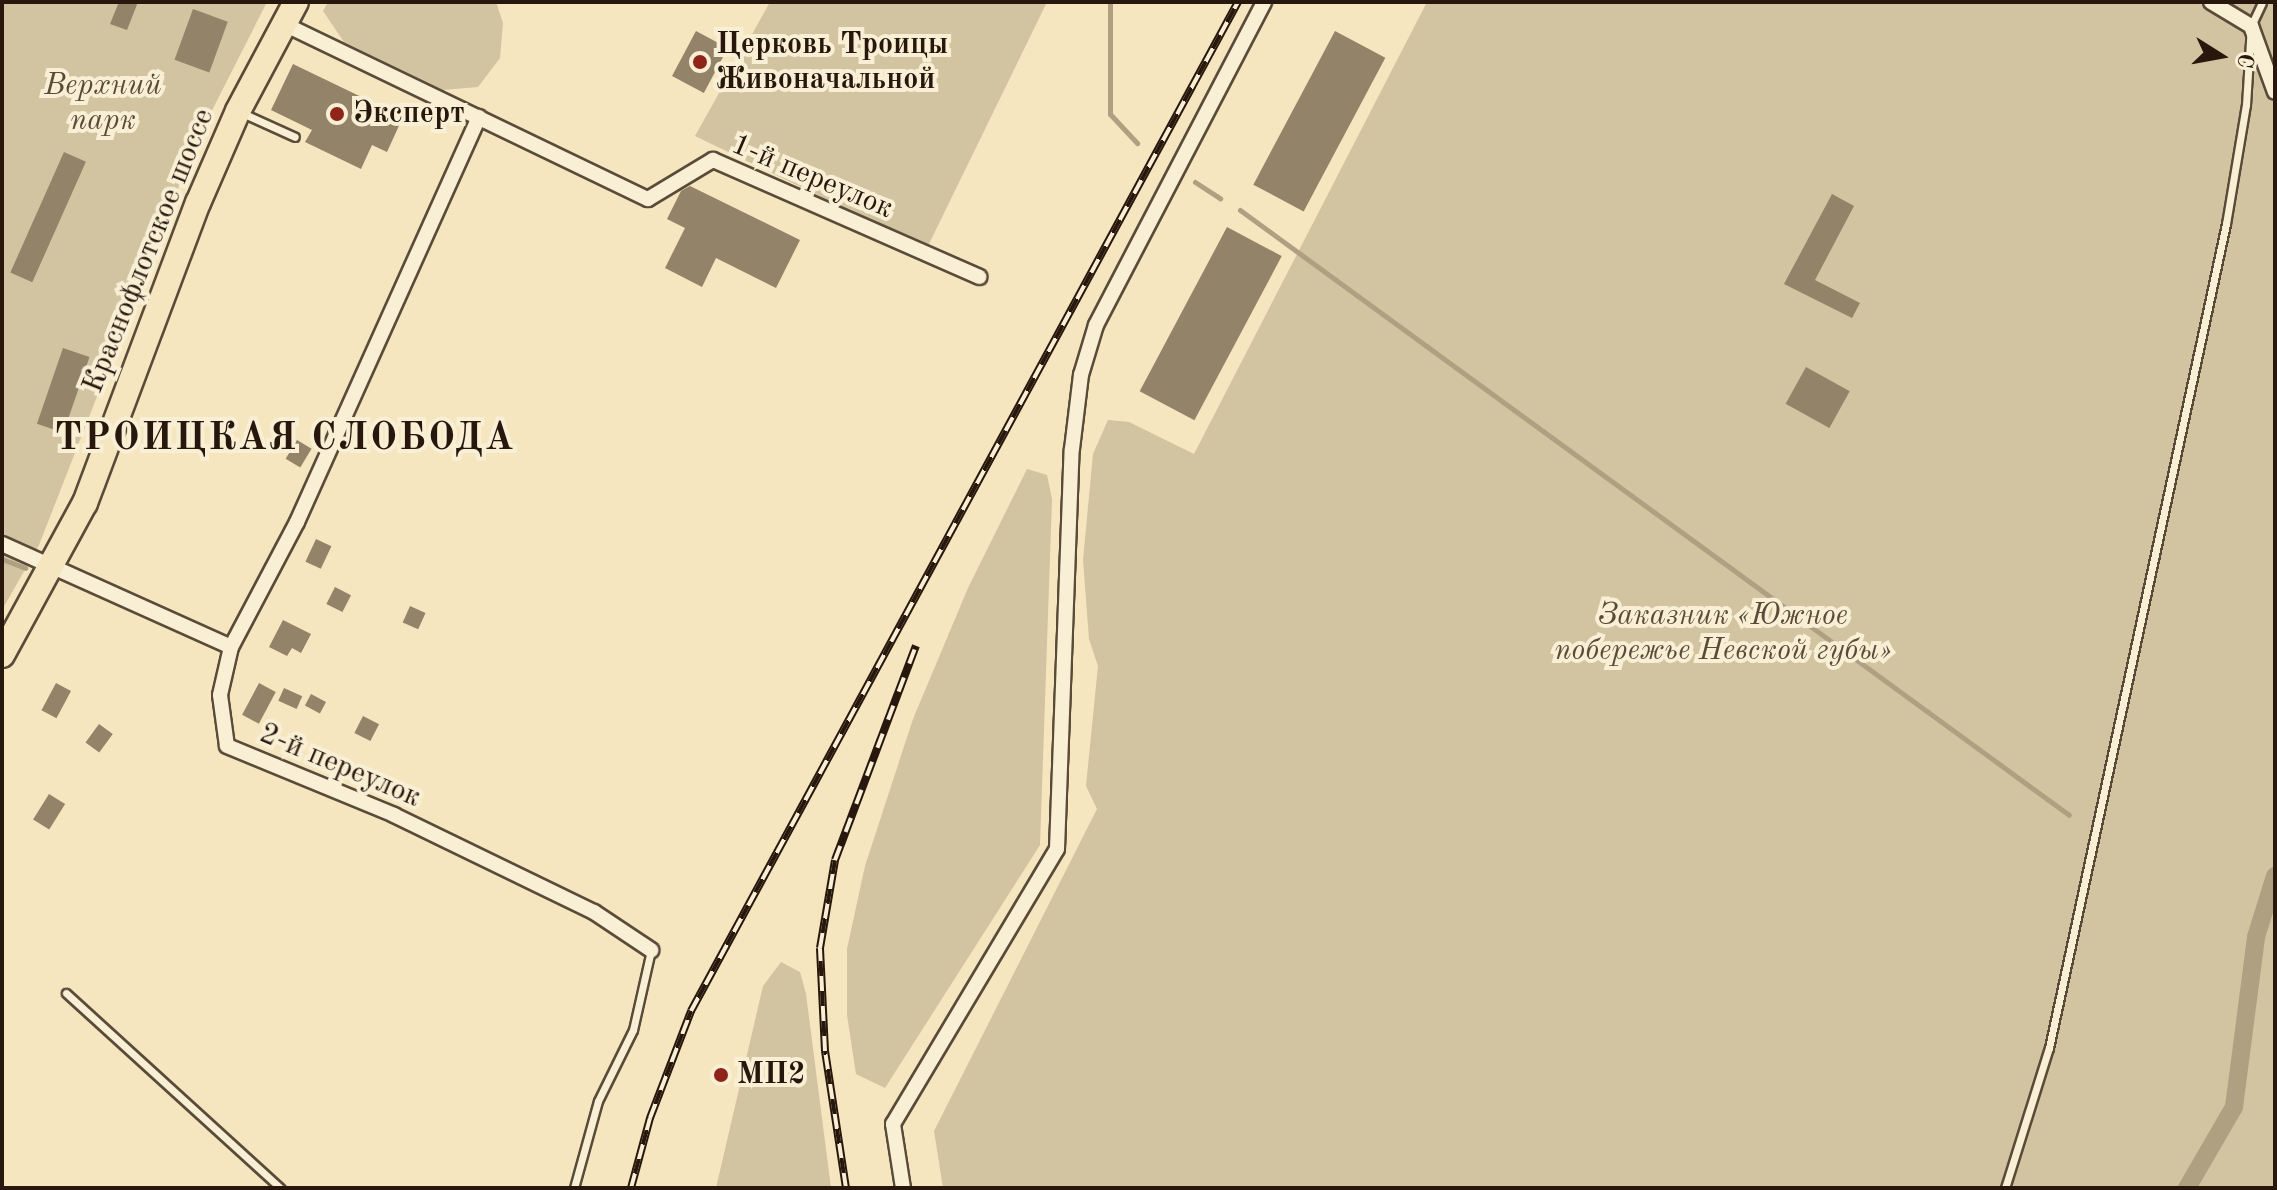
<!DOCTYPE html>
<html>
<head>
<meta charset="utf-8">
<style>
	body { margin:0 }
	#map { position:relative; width:2277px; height:1190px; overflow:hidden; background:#f5e6bf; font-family:"Old Standard TT",serif }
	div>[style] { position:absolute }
	.green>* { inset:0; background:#d2c3a1 }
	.stream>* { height:5px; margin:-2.5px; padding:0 2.5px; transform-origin:2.5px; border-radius:2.5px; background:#afa082 }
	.canal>* { height:18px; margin:-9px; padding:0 9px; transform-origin:9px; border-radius:9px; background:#afa082 }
	.building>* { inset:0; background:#928369; transform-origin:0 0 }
	.roads { filter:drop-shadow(2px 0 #5a4b39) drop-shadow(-2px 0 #5a4b39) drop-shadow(0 2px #5a4b39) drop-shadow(0 -2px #5a4b39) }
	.service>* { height:7px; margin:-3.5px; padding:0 3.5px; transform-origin:3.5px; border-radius:3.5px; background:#f8efd5 }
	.minor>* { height:14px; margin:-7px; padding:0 7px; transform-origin:7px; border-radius:7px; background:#f8efd5 }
	.primary>* { height:24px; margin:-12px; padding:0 12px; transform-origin:12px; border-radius:12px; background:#f5e6bf }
	.rail>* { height:8px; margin-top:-4px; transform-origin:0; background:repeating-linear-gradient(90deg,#f8efd5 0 15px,#27170c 0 30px); box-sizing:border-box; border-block:2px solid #27170c }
	.dots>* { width:22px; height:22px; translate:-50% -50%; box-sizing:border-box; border:4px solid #f8efd5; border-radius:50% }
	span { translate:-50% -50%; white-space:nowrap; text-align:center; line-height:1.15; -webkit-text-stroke:8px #f8efd5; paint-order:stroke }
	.poi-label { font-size:30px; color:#27170c; font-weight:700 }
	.left { translate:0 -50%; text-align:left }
	.park-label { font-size:30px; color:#5a4b39; font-style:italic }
	.street-label { font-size:30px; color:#27170c }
	.district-label { font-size:38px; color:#27170c; font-weight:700; letter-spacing:2px }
	.frame { position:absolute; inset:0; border:4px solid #27170c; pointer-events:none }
	.north { position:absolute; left:2181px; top:16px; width:80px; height:80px; -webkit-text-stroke:6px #f8efd5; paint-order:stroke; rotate:101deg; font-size:22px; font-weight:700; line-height:32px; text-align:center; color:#27170c }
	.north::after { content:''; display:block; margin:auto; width:28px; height:36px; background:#27170c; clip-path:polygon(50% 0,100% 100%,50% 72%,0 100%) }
</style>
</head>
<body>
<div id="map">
	<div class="green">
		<div style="clip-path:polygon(2px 2px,267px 2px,198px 138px,39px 545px,2px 610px)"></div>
		<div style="clip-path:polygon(328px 2px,496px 2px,503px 23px,500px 58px,478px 87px,443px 90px,344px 42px,323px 11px)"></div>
		<div style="clip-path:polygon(770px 2px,1047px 2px,927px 248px,695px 136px)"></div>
		<div style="clip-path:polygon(1427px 2px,2275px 2px,2275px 1188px,943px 1188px,934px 1131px,1097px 809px,1086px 786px,1098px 666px,1089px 639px,1083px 560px,1093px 454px,1108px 420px,1129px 422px,1194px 454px)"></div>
		<div style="clip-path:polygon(1027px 469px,1047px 475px,1052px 499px,1040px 845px,885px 1088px,856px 1074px,847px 1015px,847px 949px,865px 866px,913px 719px,968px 588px)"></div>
		<div style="clip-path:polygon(781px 962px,800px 972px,806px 994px,831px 1188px,716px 1188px,763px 986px)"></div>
	</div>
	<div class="stream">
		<div style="left:1110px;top:2px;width:112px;rotate:90deg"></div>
		<div style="left:1110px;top:114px;width:40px;rotate:47deg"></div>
		<div style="left:1195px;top:182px;width:30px;rotate:33deg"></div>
		<div style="left:1240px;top:210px;width:1026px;rotate:36.12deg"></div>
		<div style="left:2px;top:559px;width:25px;rotate:21deg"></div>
	</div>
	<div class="canal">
		<div style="left:2187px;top:1188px;width:94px;rotate:-59.9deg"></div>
		<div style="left:2234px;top:1107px;width:171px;rotate:-82.6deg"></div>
		<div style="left:2256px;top:937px;width:64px;rotate:-72.7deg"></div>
	</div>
	<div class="building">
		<div style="clip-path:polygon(119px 2px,138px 2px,127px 30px,110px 24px)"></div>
		<div style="left:193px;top:9px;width:37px;height:54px;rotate:20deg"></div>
		<div style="left:696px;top:31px;width:36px;height:51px;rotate:28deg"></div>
		<div style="left:1335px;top:31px;width:57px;height:174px;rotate:28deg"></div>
		<div style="clip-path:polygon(293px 64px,403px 117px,387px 152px,372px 145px,361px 169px,305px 142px,312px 130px,271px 110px)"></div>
		<div style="left:64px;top:152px;width:24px;height:132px;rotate:24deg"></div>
		<div style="clip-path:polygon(690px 186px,800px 240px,776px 288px,716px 258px,702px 287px,665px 268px,685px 228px,667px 219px,681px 191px)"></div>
		<div style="clip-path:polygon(1832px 194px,1854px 206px,1815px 280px,1860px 303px,1852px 318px,1784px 284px)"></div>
		<div style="left:1227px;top:227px;width:62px;height:186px;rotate:28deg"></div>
		<div style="left:63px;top:348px;width:28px;height:80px;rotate:19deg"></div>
		<div style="left:1806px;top:367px;width:50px;height:42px;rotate:29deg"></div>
		<div style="left:297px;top:440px;width:17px;height:22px;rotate:31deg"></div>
		<div style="left:316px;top:539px;width:17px;height:25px;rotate:25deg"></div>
		<div style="left:335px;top:587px;width:18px;height:19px;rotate:27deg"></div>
		<div style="left:410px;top:606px;width:17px;height:18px;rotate:24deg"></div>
		<div style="clip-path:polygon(283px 620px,311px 634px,301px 653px,292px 648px,287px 656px,269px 647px)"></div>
		<div style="left:56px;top:683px;width:17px;height:31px;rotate:28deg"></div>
		<div style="left:259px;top:683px;width:19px;height:36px;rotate:28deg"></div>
		<div style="left:284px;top:688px;width:20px;height:14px;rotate:24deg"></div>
		<div style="left:311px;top:694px;width:17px;height:13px;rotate:28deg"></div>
		<div style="left:363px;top:716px;width:18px;height:19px;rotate:27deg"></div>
		<div style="left:99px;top:724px;width:17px;height:23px;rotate:36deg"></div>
		<div style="left:49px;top:794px;width:19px;height:30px;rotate:32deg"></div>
	</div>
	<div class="roads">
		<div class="service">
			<div style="left:240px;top:112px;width:60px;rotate:24.4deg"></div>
			<div style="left:66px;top:993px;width:290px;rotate:42.3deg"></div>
			<div style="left:574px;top:1188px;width:90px;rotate:-74.6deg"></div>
			<div style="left:598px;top:1101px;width:79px;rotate:-63.8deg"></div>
			<div style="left:633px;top:1030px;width:82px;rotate:-77.3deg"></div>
			<div style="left:2005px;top:1188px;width:147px;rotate:-72.6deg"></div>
			<div style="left:2049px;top:1048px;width:843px;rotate:-77.88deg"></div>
			<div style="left:2226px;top:224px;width:121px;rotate:-80.5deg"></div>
			<div style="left:2246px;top:105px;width:79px;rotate:-86.4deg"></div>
			<div style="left:2251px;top:26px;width:26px;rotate:-65deg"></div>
		</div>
		<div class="minor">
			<div style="left:2211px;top:2px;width:47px;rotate:31deg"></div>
			<div style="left:2251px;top:26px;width:70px;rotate:70deg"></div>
			<div style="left:284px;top:24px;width:404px;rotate:25.7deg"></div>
			<div style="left:648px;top:199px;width:76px;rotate:-31deg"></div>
			<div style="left:713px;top:160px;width:291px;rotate:23.7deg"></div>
			<div style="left:479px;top:117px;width:444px;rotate:114.2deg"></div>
			<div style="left:297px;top:522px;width:141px;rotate:117.8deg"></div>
			<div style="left:231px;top:647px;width:49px;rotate:102.9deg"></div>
			<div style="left:220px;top:695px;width:51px;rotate:82.2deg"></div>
			<div style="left:227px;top:746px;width:181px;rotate:22.4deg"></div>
			<div style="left:394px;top:815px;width:222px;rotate:25.9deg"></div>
			<div style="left:594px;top:912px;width:69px;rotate:33.7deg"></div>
			<div style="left:2px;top:544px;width:251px;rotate:24.2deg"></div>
			<div style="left:903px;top:1188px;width:65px;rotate:-98.9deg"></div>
			<div style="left:893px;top:1124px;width:320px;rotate:-59.2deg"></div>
			<div style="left:1057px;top:849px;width:400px;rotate:-87.9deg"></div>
			<div style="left:1072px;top:449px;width:75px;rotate:-83.1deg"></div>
			<div style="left:1081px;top:375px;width:52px;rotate:-73.3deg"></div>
			<div style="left:1096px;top:325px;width:364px;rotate:-62.5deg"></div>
		</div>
		<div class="primary">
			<div style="left:2px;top:655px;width:173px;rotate:-61.4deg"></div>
			<div style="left:85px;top:503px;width:321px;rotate:-69.4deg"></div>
			<div style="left:198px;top:203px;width:100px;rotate:-66.5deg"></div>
			<div style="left:238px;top:111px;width:123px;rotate:-62deg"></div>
		</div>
	</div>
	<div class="rail">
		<div style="left:631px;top:1188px;width:73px;rotate:-74.8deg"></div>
		<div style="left:650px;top:1118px;width:115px;rotate:-69deg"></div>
		<div style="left:691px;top:1011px;width:1148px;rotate:-61.54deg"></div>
		<div style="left:846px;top:1188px;width:139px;rotate:-98.7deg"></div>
		<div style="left:825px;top:1051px;width:103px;rotate:-92.8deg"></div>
		<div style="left:820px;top:948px;width:89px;rotate:-80.3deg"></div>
		<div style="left:835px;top:860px;width:229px;rotate:-69.3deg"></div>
	</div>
	<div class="dots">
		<div style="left:700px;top:62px;background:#8f2418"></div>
		<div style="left:337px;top:114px;background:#8f2418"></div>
		<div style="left:721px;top:1075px;background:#8f2418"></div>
	</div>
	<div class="poi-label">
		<span class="left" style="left:716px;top:62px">Церковь Троицы<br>Живоначальной</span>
		<span class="left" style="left:353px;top:114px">Эксперт</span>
		<span class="left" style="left:737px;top:1075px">МП2</span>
	</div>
	<div class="park-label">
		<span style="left:103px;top:103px">Верхний<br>парк</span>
		<span style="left:1723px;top:633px">Заказник «Южное<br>побережье Невской губы»</span>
	</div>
	<div class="street-label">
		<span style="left:812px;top:177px;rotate:23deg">1-й переулок</span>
		<span style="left:149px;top:251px;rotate:-68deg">Краснофлотское шоссе</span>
		<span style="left:340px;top:766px;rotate:23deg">2-й переулок</span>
	</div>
	<div class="district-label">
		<span style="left:285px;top:440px">ТРОИЦКАЯ СЛОБОДА</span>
	</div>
	<div class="frame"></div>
	<div class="north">С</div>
</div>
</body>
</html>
